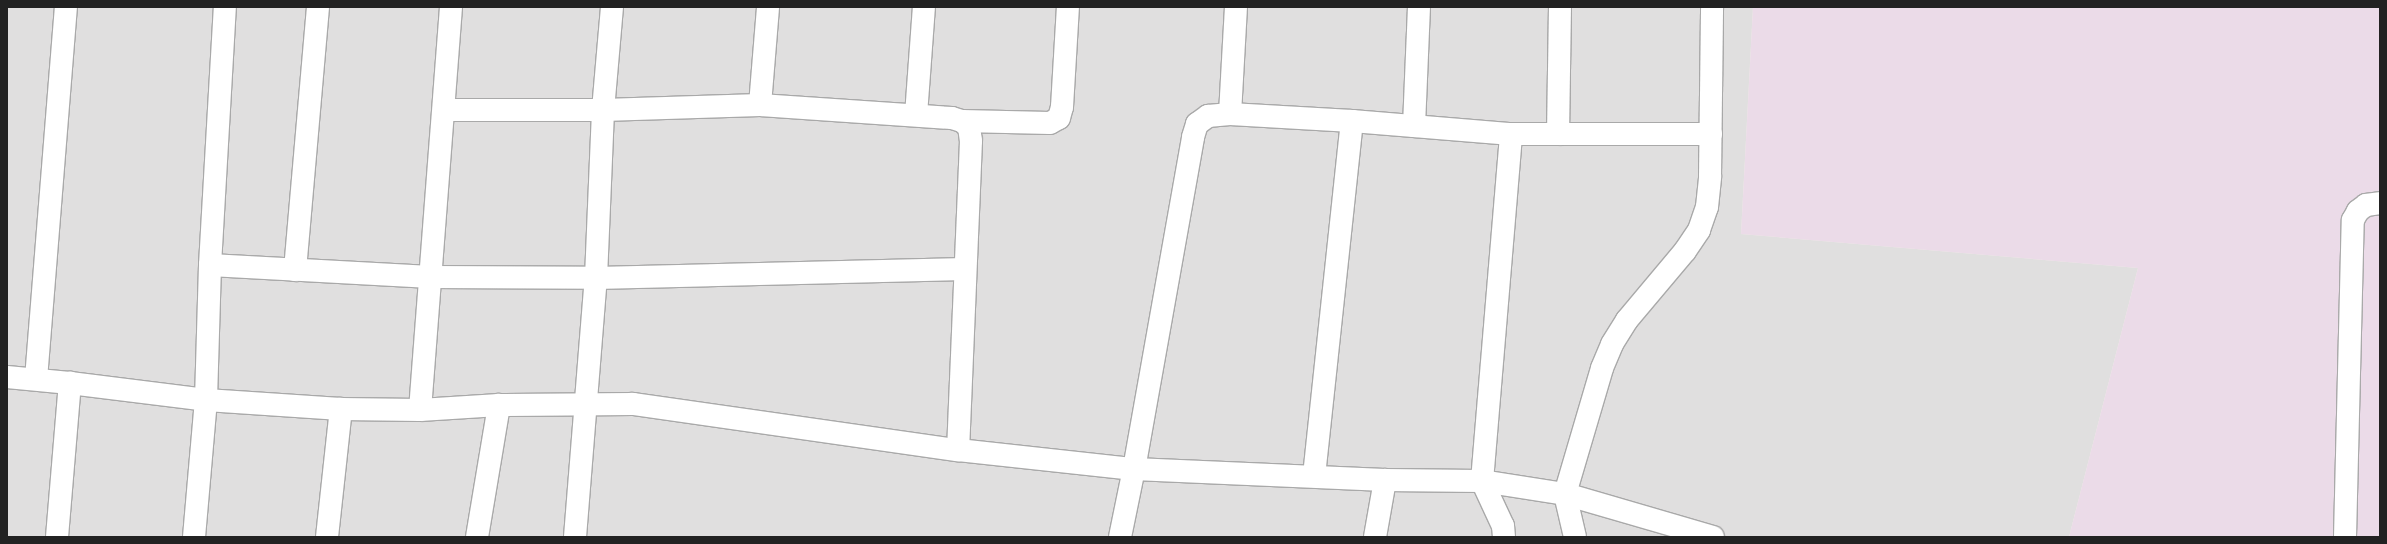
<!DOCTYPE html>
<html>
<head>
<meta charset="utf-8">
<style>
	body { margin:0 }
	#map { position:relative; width:2387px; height:544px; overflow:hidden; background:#f2efe9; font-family:Raleway,sans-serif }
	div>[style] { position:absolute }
	.residential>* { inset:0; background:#e0dfdf }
	.industrial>* { inset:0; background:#ebdbe8 }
	.roads { filter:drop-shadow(1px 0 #a9a9a9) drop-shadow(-1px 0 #a9a9a9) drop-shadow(0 1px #a9a9a9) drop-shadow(0 -1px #a9a9a9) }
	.street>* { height:22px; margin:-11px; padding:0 11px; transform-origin:11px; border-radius:11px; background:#fff }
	span { translate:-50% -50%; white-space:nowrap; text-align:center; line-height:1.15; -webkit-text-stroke:3px #fff; paint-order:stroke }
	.frame { position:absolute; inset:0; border:8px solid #222; pointer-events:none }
</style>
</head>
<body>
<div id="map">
	<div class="residential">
		<div style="clip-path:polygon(7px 7px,1753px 7px,1741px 234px,2138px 268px,2069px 537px,7px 537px)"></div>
	</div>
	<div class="industrial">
		<div style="clip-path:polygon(1753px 7px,2380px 7px,2380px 537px,2069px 537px,2138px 268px,1741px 234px)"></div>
	</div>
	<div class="roads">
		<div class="street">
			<div style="left:760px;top:105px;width:98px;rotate:-85.3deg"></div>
			<div style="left:444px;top:110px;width:159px"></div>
			<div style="left:603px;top:110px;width:157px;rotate:-1.8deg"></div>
			<div style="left:760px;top:105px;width:192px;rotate:3.9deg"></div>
			<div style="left:952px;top:118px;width:10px;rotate:17deg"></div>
			<div style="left:962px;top:121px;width:9px;rotate:41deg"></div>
			<div style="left:969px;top:127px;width:14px;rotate:82deg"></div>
			<div style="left:971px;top:141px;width:309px;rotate:92.4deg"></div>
			<div style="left:1230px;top:114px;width:107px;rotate:-86.8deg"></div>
			<div style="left:916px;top:115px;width:108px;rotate:-85.8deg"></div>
			<div style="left:962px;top:121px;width:88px;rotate:1.3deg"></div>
			<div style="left:1050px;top:123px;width:10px;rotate:-29deg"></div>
			<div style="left:1059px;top:118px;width:11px;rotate:-75deg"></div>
			<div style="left:1062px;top:107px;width:100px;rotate:-86.6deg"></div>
			<div style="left:1414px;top:126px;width:119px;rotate:-87.6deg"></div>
			<div style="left:1558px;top:134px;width:127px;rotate:-89.1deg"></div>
			<div style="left:210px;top:265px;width:221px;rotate:3.1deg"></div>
			<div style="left:431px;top:277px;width:165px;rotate:0.3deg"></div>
			<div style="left:596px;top:278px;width:369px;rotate:-1.4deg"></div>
			<div style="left:295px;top:270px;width:264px;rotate:-85deg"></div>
			<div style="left:7px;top:377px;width:63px;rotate:5.4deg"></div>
			<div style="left:70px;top:383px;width:137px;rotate:7.1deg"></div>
			<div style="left:206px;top:400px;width:135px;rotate:3.8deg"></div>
			<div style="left:341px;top:409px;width:79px;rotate:0.7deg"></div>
			<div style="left:420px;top:410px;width:79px;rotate:-3.6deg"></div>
			<div style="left:499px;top:405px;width:134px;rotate:-0.4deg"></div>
			<div style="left:633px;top:404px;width:328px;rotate:8.1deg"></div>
			<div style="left:958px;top:450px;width:177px;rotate:6.2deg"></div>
			<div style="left:1134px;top:469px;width:251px;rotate:2.5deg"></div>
			<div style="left:1385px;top:480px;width:97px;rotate:0.6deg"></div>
			<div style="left:1482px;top:481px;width:84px;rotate:8.9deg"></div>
			<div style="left:1565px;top:494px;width:154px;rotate:16.2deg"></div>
			<div style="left:36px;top:379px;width:373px;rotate:-85.4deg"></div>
			<div style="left:420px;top:410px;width:404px;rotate:-85.6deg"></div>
			<div style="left:1314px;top:476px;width:357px;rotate:-83.9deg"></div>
			<div style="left:57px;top:537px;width:155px;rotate:-85.2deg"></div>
			<div style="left:194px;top:537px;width:138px;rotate:-85deg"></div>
			<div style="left:206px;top:400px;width:135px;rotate:-88.3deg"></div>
			<div style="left:210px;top:265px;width:258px;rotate:-86.7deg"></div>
			<div style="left:327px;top:537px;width:129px;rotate:-83.8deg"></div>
			<div style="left:477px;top:537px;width:134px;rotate:-80.5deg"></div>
			<div style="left:575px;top:537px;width:260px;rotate:-85.4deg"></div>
			<div style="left:596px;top:278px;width:168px;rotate:-87.6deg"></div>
			<div style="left:603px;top:110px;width:103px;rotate:-85deg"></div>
			<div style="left:1120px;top:537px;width:69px;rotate:-78.4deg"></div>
			<div style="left:1134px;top:469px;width:337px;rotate:-79.9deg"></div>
			<div style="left:1193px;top:137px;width:14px;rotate:-73deg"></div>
			<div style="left:1197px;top:124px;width:14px;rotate:-36deg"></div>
			<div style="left:1208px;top:116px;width:22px;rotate:-5deg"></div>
			<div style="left:1230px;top:114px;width:122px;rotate:3.3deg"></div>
			<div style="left:1352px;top:121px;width:160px;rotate:4.7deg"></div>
			<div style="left:1511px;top:134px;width:200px"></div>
			<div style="left:1375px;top:537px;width:58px;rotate:-80deg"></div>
			<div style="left:1504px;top:537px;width:11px;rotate:-95deg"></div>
			<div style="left:1503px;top:526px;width:50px;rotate:-115deg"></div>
			<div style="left:1482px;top:481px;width:348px;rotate:-85.2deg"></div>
			<div style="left:1575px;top:537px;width:44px;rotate:-103.1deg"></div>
			<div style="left:1565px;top:494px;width:131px;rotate:-73.6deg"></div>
			<div style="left:1602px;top:368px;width:26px;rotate:-67deg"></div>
			<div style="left:1612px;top:344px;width:28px;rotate:-58deg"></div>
			<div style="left:1627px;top:320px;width:90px;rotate:-50deg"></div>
			<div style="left:1685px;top:251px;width:25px;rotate:-56deg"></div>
			<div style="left:1699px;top:230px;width:24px;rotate:-71deg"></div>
			<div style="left:1707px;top:207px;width:31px;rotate:-84deg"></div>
			<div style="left:1710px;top:176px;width:169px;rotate:-89.3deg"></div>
			<div style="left:2345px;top:537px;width:317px;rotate:-88.6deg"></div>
			<div style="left:2353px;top:220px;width:10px;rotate:-61deg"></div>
			<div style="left:2358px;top:211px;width:10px;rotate:-37deg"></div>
			<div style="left:2366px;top:205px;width:14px;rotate:-8deg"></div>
		</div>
	</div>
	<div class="frame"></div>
</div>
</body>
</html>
